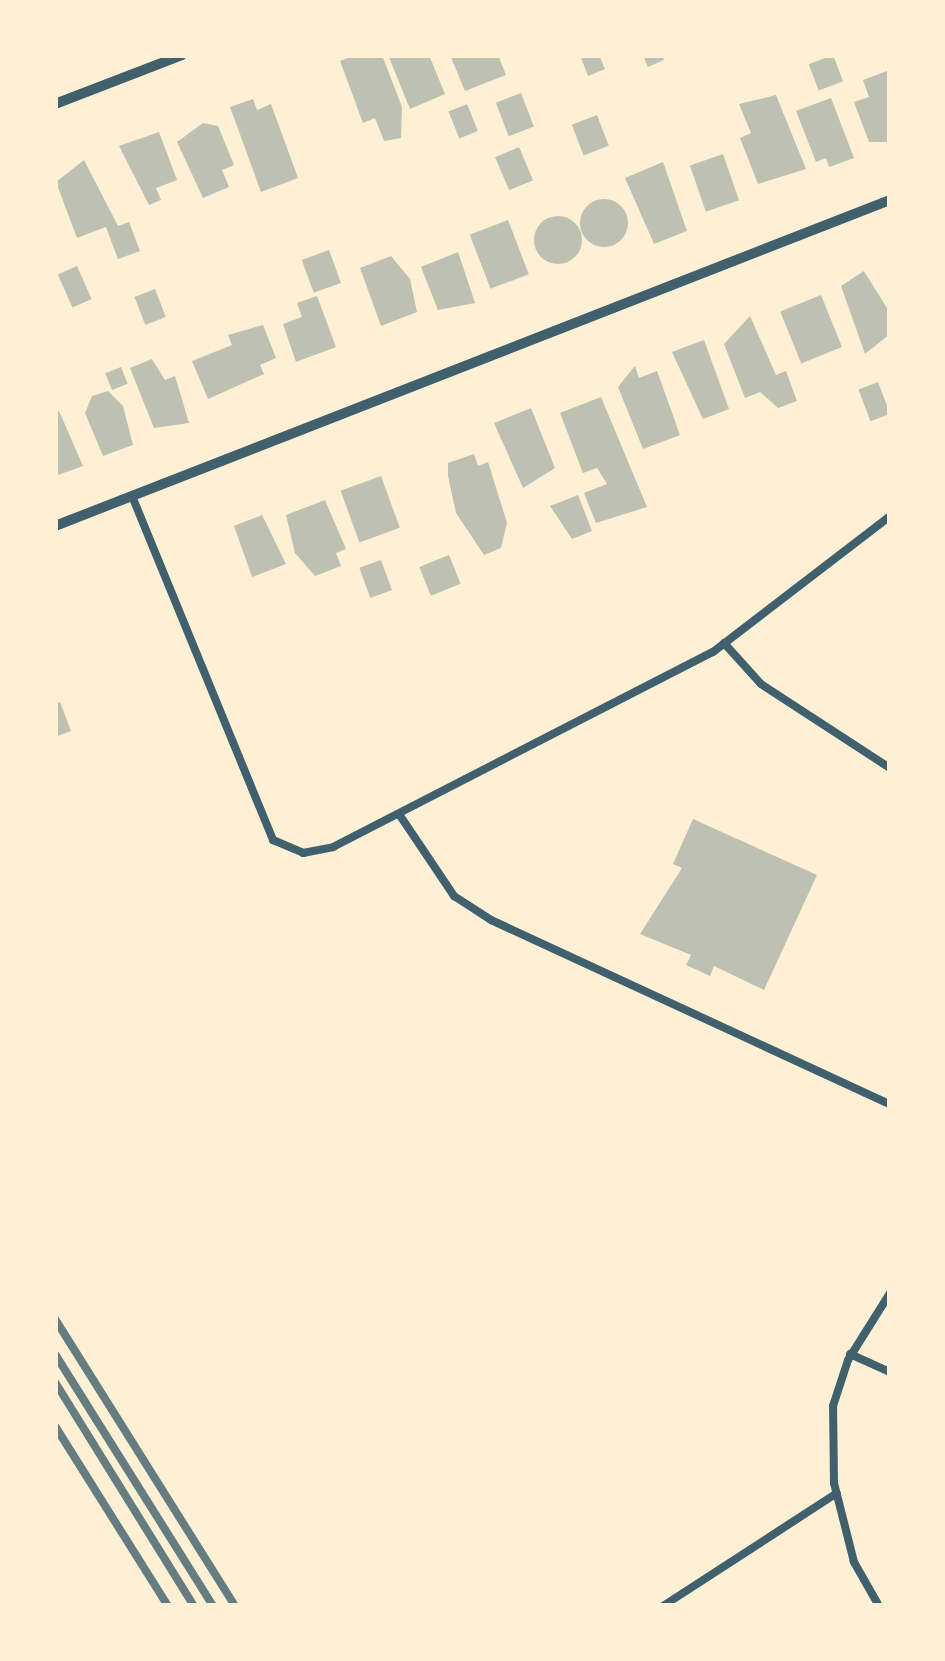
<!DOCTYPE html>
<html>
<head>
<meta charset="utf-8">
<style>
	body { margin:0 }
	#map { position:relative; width:945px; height:1661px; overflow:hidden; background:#fdf0d5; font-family:"Titillium Web",sans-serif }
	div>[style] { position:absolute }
	.building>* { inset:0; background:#bec0b2; transform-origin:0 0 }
	.round { border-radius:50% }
	.service>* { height:8px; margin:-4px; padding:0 4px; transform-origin:4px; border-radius:4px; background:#3f606c }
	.minor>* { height:10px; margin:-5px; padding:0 5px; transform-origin:5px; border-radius:5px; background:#3f606c }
	.rail>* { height:8px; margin:-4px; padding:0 4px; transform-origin:4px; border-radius:4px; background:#657d81 }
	span { translate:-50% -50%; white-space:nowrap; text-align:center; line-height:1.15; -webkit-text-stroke:8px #fdf0d5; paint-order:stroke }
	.frame { position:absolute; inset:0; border:58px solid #fdf0d5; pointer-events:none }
</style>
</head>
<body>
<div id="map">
	<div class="building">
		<div style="clip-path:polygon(355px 55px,382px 55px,402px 107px,401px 138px,384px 141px,375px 118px,363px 123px,340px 61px)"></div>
		<div style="clip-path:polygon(388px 55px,429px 55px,445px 94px,410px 109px)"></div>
		<div style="clip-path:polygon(450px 55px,498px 55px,506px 75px,465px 91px)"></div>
		<div style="clip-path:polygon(580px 55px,599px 55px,605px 69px,588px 76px)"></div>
		<div style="clip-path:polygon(643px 55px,662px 55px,664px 60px,648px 67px)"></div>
		<div style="left:833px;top:55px;width:28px;height:26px;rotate:69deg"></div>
		<div style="clip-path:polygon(887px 71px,890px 142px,869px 142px,854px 102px,869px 97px,863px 80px)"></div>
		<div style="left:521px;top:93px;width:36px;height:27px;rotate:69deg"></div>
		<div style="clip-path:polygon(776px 95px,806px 169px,758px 184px,740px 138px,751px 133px,739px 104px)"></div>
		<div style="clip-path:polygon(831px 98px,854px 158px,829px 167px,826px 158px,816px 162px,796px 111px)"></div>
		<div style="clip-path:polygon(253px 99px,257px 110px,271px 104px,298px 178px,261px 192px,230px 107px)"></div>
		<div style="left:467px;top:104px;width:29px;height:20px;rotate:68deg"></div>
		<div style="left:597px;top:115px;width:33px;height:27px;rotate:69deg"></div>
		<div style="clip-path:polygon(203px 123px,218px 126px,234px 165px,222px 170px,229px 187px,203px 198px,177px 142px)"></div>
		<div style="clip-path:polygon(159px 132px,177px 180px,156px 188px,161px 200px,149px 205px,119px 146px)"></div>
		<div style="left:519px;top:147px;width:36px;height:26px;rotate:67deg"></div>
		<div style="left:723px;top:154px;width:49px;height:35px;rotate:71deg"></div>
		<div style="clip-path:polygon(84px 160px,118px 226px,129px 222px,140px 251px,118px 259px,106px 227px,77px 238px,56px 182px)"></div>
		<div style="clip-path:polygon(663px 162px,687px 231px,654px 244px,625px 178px)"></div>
		<div class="round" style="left:580px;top:199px;width:48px;height:48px"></div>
		<div class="round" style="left:534px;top:216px;width:48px;height:48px"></div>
		<div style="left:508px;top:220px;width:58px;height:41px;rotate:69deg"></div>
		<div style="left:329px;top:250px;width:35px;height:29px;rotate:70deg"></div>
		<div style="clip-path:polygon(458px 252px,475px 303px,438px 310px,421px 267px)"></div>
		<div style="clip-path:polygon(391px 256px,410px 279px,417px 312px,381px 326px,360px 268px)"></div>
		<div style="left:77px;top:266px;width:36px;height:21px;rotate:66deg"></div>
		<div style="clip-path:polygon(864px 271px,890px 313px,890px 334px,865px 354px,841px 286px)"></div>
		<div style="left:155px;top:289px;width:30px;height:22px;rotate:69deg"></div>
		<div style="left:821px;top:295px;width:56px;height:44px;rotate:68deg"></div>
		<div style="clip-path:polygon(317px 296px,336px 347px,296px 362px,283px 324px,302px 317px,297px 303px)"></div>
		<div style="clip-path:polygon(750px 316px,776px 375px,786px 371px,797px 401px,778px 408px,760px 392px,745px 398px,724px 344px)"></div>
		<div style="clip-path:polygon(263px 325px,276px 358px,260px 365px,264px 374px,208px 399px,192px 361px,232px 345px,228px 335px)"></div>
		<div style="clip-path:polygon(704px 340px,729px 409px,703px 419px,672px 352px)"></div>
		<div style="clip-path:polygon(152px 359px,165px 380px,175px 376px,189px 423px,154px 428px,130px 368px)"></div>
		<div style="clip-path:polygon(635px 366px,639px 378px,657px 371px,680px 435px,643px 449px,618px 387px)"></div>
		<div style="left:121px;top:367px;width:18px;height:17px;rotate:68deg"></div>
		<div style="left:878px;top:382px;width:34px;height:21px;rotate:69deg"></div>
		<div style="clip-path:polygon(108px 391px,123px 406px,133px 445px,103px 456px,85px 413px,92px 396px)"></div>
		<div style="clip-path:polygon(601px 397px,647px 507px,596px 523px,584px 493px,607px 484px,597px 468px,583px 473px,560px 413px)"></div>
		<div style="clip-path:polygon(531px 408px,555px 468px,523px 488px,494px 423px)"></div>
		<div style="clip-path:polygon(59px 411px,83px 466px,55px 476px,55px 413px)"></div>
		<div style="clip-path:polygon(474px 454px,478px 466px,488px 462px,507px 523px,501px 548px,484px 555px,456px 513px,448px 476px,448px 463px)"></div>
		<div style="left:381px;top:476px;width:55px;height:43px;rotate:70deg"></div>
		<div style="clip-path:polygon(578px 495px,592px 531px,572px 539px,550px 506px)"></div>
		<div style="clip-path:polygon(325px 500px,346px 549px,336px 553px,341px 566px,315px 576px,295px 553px,286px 515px)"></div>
		<div style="clip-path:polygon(262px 515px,286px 564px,252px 577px,234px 526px)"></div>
		<div style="left:449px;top:555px;width:31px;height:32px;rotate:68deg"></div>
		<div style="left:381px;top:560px;width:32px;height:23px;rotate:70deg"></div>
		<div style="clip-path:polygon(60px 702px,71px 731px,55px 737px,55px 704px)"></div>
		<div style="clip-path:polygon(693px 819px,817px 875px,764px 990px,714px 966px,710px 976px,686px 965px,691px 955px,640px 934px,682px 868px,673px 864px)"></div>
	</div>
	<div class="service">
		<div style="left:132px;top:496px;width:372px;rotate:67.7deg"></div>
		<div style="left:273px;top:840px;width:33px;rotate:23deg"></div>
		<div style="left:303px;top:853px;width:31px;rotate:-11deg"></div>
		<div style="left:333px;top:847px;width:427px;rotate:-27.2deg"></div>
		<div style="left:713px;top:652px;width:223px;rotate:-37.5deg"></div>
		<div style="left:724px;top:643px;width:55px;rotate:47.9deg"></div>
		<div style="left:761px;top:684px;width:154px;rotate:33.1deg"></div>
		<div style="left:399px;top:814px;width:99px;rotate:56.1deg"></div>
		<div style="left:454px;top:896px;width:44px;rotate:33deg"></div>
		<div style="left:491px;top:920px;width:439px;rotate:24.8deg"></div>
		<div style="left:850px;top:1354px;width:44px;rotate:24.2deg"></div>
		<div style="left:663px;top:1606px;width:207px;rotate:-33deg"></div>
		<div style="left:879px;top:1606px;width:51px;rotate:-119.6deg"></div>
		<div style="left:854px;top:1562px;width:81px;rotate:-104.2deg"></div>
		<div style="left:834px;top:1483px;width:77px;rotate:-90.7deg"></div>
		<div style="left:833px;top:1406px;width:48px;rotate:-71.9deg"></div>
		<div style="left:848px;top:1360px;width:79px;rotate:-57.9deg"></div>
	</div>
	<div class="minor">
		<div style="left:55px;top:104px;width:136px;rotate:-21.1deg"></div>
		<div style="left:55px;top:526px;width:896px;rotate:-21.33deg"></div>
	</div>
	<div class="rail">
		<div style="left:55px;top:1319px;width:339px;rotate:57.9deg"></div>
		<div style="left:55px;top:1354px;width:297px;rotate:57.9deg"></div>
		<div style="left:55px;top:1382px;width:264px;rotate:58.2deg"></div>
		<div style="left:55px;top:1426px;width:213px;rotate:57.9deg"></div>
	</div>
	<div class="frame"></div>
</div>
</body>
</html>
